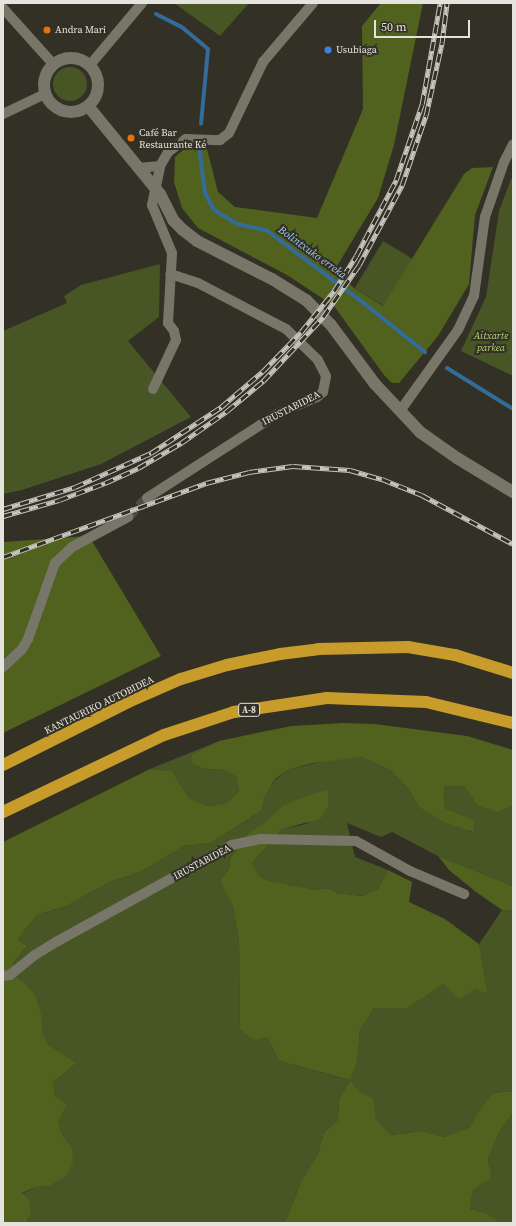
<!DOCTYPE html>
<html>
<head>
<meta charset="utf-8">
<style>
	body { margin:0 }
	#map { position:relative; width:516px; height:1226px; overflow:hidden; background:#333026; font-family:"Source Serif 4",serif }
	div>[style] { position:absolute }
	.green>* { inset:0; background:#475624; transform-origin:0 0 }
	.round { border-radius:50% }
	.forest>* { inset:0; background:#50621e }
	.stream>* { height:4px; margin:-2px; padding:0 2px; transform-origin:2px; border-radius:2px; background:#336b9a }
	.street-tunnel>* { height:10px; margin-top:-5px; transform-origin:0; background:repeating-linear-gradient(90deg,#4e4b41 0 10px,transparent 0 15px) }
	.street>* { height:10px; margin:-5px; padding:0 5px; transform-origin:5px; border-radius:5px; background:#787569 }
	.secondary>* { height:12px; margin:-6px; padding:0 6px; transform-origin:6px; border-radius:6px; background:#787569 }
	.secondary>.ring { margin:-6px; padding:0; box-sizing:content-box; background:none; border:12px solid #787569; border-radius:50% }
	.highway>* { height:12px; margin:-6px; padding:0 6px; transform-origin:6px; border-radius:6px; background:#c79c2a }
	.rail>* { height:4.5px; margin-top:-2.25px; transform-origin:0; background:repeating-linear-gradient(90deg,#333026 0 9px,#c6c4bd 0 18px); box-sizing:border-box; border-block:1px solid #c6c4bd }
	.dots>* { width:11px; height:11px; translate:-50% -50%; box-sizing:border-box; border:2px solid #333026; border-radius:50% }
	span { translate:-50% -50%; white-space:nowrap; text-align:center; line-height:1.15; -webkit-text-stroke:4px #333026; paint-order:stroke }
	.shield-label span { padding:1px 3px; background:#333026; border:1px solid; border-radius:3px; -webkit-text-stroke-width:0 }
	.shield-label { font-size:9px; color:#e5e3dd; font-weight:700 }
	.poi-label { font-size:10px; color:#e5e3dd }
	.left { translate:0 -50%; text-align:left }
	.park-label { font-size:10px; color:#b8d576; font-style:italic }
	.street-label { font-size:10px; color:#e5e3dd }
	.water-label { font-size:11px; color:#9bc9f2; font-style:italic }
	.frame { position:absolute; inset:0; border:4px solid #e5e3dd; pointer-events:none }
	.scale { position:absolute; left:374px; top:20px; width:96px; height:18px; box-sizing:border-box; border:2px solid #e5e3dd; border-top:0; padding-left:5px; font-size:12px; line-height:14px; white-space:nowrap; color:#e5e3dd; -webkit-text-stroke:3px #333026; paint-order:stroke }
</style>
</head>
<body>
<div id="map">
	<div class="green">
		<div style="clip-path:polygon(174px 3px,249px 3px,220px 36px)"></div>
		<div class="round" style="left:53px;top:67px;width:34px;height:34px"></div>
		<div style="clip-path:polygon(511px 179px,513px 179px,513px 376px,461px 351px,486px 297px,499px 211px)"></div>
		<div style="left:383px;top:241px;width:35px;height:55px;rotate:31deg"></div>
		<div style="clip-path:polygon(160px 264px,159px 317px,128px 341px,191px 417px,101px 464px,22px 490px,3px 494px,3px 331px,67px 303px,64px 296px,81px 285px)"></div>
		<div style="clip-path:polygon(219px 741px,192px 755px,206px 769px,225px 770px,236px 777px,239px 791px,226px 803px,208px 806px,189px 798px,172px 771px,150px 769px)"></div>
		<div style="clip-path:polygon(361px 757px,390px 770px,407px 787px,420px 808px,472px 832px,475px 820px,445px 808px,444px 786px,464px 786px,477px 805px,513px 805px,513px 886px,438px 856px,392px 832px,381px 837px,347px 823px,355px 857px,388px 870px,378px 889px,362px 896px,337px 893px,328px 888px,316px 890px,266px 880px,258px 875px,252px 863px,282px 829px,306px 824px,328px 806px,329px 791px,283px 805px,266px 821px,249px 832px,231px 857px,229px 869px,220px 881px,233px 907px,239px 941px,240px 1029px,267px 1037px,279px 1061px,349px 1080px,357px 1062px,360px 1030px,374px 1008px,408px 1008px,444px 984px,475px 989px,488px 995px,479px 944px,502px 910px,513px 911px,513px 1091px,493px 1093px,479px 1110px,470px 1127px,444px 1137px,421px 1131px,391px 1135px,376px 1119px,372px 1099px,359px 1091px,350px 1080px,339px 1100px,338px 1120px,324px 1132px,317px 1156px,302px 1179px,285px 1223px,26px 1223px,31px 1213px,22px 1194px,36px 1187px,50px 1186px,65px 1177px,72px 1148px,62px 1134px,58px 1121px,53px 1082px,77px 1063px,49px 1045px,42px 1032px,42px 1018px,18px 979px,13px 963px,27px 946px,18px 939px,37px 915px,66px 906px,112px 881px,141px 872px,184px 846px,211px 843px,262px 810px,263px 798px,275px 780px,290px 769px,338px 758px)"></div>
		<div style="clip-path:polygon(513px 1112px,513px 1223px,500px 1223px,489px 1214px,470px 1209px,473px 1190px,492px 1178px,488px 1159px,498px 1134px)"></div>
	</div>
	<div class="forest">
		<div style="clip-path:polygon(381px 3px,423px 3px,394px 145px,378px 198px,337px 266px,312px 249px,354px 288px,383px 306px,464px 174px,472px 168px,493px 167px,475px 215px,469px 284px,438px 336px,399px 383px,392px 383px,384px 375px,334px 306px,287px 275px,198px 228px,182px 208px,174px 182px,175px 157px,188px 146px,207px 149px,218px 192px,235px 207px,317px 218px,363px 109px,362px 26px)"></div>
		<div style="clip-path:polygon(89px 536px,161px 656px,3px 733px,3px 542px)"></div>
		<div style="clip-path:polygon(343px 723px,375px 724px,467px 736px,513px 750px,513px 805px,497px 812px,477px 805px,464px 786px,444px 786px,445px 808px,475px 820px,473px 832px,444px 822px,420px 808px,407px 787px,390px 770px,361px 757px,313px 763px,290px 769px,275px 779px,264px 798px,262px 810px,211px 843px,184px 846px,141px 872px,112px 881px,66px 906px,37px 915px,18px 939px,27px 946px,13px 963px,18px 979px,24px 982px,36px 997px,42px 1018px,42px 1032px,49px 1045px,77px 1063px,53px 1082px,55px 1096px,67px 1104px,58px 1121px,62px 1134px,72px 1148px,73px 1163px,65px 1177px,50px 1186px,36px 1187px,22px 1193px,29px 1200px,31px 1213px,26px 1223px,3px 1223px,3px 842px,150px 769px,172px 771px,189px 798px,208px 806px,226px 803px,239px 791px,236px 777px,225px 770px,206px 769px,193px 764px,191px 755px,219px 741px,252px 734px,292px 726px)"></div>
		<div style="clip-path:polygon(329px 790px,328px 807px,320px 819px,282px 829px,252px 863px,258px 875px,266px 880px,316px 890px,328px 888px,337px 893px,362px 896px,378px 889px,388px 870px,412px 882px,409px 902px,445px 919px,479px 944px,488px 995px,475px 989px,459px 999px,444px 984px,408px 1008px,374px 1008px,360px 1030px,357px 1062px,350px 1080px,359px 1091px,373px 1099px,376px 1119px,391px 1135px,421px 1131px,444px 1137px,470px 1127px,479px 1110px,493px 1093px,513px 1091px,513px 1112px,498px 1134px,488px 1159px,492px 1178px,473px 1190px,470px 1209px,489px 1214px,500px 1223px,285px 1223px,302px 1179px,317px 1156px,324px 1132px,338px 1120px,339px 1100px,350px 1080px,279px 1061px,267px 1037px,254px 1040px,240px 1029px,239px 941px,233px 907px,220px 881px,229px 869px,231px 857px,249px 832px,266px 821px,283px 805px,315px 793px)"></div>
		<div style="clip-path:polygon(438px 856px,513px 886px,513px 911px,502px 910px,476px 892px,449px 870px)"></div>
	</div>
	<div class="stream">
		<div style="left:156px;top:14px;width:30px;rotate:27deg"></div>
		<div style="left:183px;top:28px;width:33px;rotate:40deg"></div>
		<div style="left:208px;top:49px;width:75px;rotate:95.3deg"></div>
		<div style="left:199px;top:145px;width:48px;rotate:82.9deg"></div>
		<div style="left:205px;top:193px;width:19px;rotate:62deg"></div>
		<div style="left:214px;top:210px;width:27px;rotate:31deg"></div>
		<div style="left:237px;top:224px;width:30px;rotate:12deg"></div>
		<div style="left:266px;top:230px;width:114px;rotate:36.8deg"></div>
		<div style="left:357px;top:298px;width:87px;rotate:38.5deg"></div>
		<div style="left:447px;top:368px;width:78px;rotate:31.8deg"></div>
	</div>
	<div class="street-tunnel">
		<div style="left:128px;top:517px;width:27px;rotate:-45deg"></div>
	</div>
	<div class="street">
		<div style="left:3px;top:8px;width:75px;rotate:48.2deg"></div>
		<div style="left:90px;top:65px;width:81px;rotate:-50deg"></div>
		<div style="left:3px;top:114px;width:47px;rotate:-25.5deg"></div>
		<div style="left:138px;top:168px;width:22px;rotate:-5deg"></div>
		<div style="left:153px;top:389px;width:54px;rotate:-64.9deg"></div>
		<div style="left:176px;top:340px;width:9px;rotate:-103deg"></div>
		<div style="left:174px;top:331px;width:10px;rotate:-127deg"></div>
		<div style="left:168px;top:323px;width:70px;rotate:-86.7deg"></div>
		<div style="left:172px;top:253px;width:52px;rotate:-112.6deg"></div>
		<div style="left:152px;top:205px;width:40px;rotate:-78deg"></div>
		<div style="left:160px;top:166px;width:16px;rotate:-60deg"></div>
		<div style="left:168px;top:152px;width:22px;rotate:-36deg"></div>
		<div style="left:186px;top:139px;width:34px;rotate:2deg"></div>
		<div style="left:220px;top:140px;width:11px;rotate:-38deg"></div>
		<div style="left:229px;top:133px;width:79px;rotate:-64.4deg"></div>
		<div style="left:263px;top:62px;width:77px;rotate:-49.7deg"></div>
		<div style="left:400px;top:411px;width:100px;rotate:-54.4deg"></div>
		<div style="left:458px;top:330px;width:38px;rotate:-65deg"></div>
		<div style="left:474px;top:296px;width:80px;rotate:-82.1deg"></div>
		<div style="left:485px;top:217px;width:58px;rotate:-70.9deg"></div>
		<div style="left:504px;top:162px;width:20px;rotate:-63deg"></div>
		<div style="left:147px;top:498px;width:157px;rotate:-32.8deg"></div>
		<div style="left:279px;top:413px;width:41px;rotate:-22.8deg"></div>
		<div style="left:317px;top:397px;width:8px;rotate:-40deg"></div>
		<div style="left:323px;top:392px;width:16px;rotate:-79deg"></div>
		<div style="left:326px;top:376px;width:18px;rotate:-117deg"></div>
		<div style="left:318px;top:360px;width:45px;rotate:-135.9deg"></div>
		<div style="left:286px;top:329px;width:99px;rotate:-152.4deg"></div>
		<div style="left:198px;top:283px;width:29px;rotate:-162deg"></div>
		<div style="left:3px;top:667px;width:26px;rotate:-43deg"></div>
		<div style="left:22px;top:649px;width:12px;rotate:-59deg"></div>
		<div style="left:28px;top:639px;width:81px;rotate:-70.4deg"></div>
		<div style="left:55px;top:563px;width:23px;rotate:-43deg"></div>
		<div style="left:72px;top:547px;width:64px;rotate:-28.2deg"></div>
		<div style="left:3px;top:976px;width:7px;rotate:-8deg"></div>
		<div style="left:10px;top:975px;width:32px;rotate:-39deg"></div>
		<div style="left:35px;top:955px;width:25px;rotate:-32deg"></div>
		<div style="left:56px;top:942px;width:201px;rotate:-28.9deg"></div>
		<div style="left:232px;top:845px;width:29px;rotate:-12deg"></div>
		<div style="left:260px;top:839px;width:96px;rotate:1.2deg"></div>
		<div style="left:356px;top:841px;width:62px;rotate:29.1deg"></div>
		<div style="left:410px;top:871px;width:59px;rotate:23.1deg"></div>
	</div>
	<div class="secondary">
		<div class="ring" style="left:44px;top:58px;width:42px;height:42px"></div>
		<div style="left:88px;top:106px;width:114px;rotate:50.7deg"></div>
		<div style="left:160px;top:194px;width:29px;rotate:63deg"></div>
		<div style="left:173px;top:220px;width:14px;rotate:45deg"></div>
		<div style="left:183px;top:230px;width:18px;rotate:38deg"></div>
		<div style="left:197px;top:241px;width:84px;rotate:26.9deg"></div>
		<div style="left:272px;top:279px;width:40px;rotate:32deg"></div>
		<div style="left:306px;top:300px;width:35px;rotate:45deg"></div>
		<div style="left:331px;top:325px;width:74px;rotate:53.3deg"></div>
		<div style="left:375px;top:384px;width:66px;rotate:46.8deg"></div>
		<div style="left:420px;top:432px;width:45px;rotate:35.1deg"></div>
		<div style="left:457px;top:458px;width:66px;rotate:31.3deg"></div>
	</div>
	<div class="highway">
		<div style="left:3px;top:765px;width:140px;rotate:-26.7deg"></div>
		<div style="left:128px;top:702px;width:58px;rotate:-23.5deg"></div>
		<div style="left:181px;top:679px;width:48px;rotate:-16.9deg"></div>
		<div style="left:227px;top:665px;width:54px;rotate:-11.7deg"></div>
		<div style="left:280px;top:654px;width:38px;rotate:-7deg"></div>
		<div style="left:318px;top:649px;width:90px;rotate:-1.3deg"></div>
		<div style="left:408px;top:647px;width:48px;rotate:9.7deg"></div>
		<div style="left:455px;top:655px;width:61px;rotate:17.2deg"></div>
		<div style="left:3px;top:812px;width:178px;rotate:-25.6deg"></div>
		<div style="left:164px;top:735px;width:74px;rotate:-18.2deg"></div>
		<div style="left:234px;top:712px;width:94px;rotate:-8.6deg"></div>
		<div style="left:327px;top:698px;width:99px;rotate:2.3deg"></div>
		<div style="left:426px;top:702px;width:89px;rotate:13.6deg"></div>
	</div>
	<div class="rail">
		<div style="left:3px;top:509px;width:75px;rotate:-17deg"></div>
		<div style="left:75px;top:487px;width:83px;rotate:-24.1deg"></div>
		<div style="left:151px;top:453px;width:84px;rotate:-33.3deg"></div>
		<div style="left:221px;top:407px;width:55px;rotate:-40.6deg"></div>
		<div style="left:263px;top:371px;width:54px;rotate:-45.7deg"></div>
		<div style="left:301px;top:332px;width:53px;rotate:-51.2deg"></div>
		<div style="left:334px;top:291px;width:41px;rotate:-57.8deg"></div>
		<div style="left:356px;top:256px;width:86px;rotate:-62.2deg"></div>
		<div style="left:396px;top:180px;width:80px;rotate:-71.1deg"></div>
		<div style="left:422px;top:104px;width:103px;rotate:-79.9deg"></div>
		<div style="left:3px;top:516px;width:58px;rotate:-15.9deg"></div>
		<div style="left:59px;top:500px;width:49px;rotate:-20.3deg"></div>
		<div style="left:105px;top:483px;width:36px;rotate:-24deg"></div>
		<div style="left:138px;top:468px;width:50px;rotate:-30.2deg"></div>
		<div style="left:181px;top:443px;width:56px;rotate:-34.8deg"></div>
		<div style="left:227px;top:411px;width:47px;rotate:-39.8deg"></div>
		<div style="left:263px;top:381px;width:88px;rotate:-46.8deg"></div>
		<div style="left:323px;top:317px;width:63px;rotate:-55.3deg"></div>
		<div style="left:359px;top:265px;width:91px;rotate:-61.7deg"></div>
		<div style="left:402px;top:185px;width:74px;rotate:-71.1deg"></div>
		<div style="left:426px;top:115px;width:75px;rotate:-77.6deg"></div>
		<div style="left:442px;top:42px;width:39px;rotate:-83deg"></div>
		<div style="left:3px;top:557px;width:216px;rotate:-20deg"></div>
		<div style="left:206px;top:483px;width:44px;rotate:-14.3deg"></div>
		<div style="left:249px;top:472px;width:44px;rotate:-7.8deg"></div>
		<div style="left:293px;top:466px;width:57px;rotate:4deg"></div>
		<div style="left:350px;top:470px;width:33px;rotate:16deg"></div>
		<div style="left:382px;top:479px;width:43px;rotate:21.8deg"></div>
		<div style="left:422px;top:495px;width:103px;rotate:28.3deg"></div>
	</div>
	<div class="dots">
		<div style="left:47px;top:30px;background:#e8710a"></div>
		<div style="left:328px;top:50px;background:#3f7fe0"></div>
		<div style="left:131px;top:138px;background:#e8710a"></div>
	</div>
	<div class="shield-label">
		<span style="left:249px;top:710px">A-8</span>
	</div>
	<div class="poi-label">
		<span class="left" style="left:55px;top:30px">Andra Mari</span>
		<span class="left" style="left:336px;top:50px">Usubiaga</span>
		<span class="left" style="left:139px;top:138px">Café Bar<br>Restaurante Ké</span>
	</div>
	<div class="park-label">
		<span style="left:491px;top:341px">Aitxarte<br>parkea</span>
	</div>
	<div class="street-label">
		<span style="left:291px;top:408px;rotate:-27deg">IRUSTABIDEA</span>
		<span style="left:99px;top:705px;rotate:-26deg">KANTAURIKO AUTOBIDEA</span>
		<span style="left:202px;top:862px;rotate:-28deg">IRUSTABIDEA</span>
	</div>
	<div class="water-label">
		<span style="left:312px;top:253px;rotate:36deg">Bolintxuko erreka</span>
	</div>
	<div class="frame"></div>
	<div class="scale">50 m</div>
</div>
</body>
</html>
